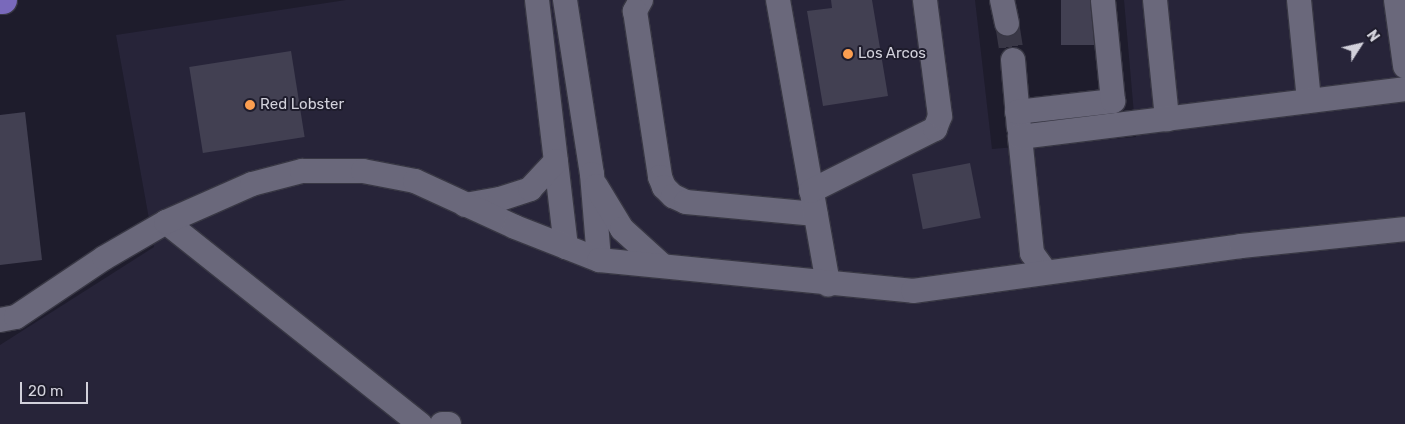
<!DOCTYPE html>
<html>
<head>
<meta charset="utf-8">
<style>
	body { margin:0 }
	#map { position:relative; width:1405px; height:424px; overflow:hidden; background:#1e1c2c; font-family:Rubik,sans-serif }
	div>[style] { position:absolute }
	.built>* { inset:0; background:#272439 }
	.building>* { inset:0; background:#424052; transform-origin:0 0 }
	.minor-tunnel>* { height:24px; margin-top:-12px; transform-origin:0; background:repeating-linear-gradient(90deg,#393746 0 24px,transparent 0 36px) }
	.roads { filter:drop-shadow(1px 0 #383744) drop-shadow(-1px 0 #383744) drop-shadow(0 1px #383744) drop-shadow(0 -1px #383744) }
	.minor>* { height:24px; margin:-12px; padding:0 12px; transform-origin:12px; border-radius:12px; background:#6a687b }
	.major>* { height:28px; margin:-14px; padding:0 14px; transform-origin:14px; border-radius:14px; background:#7969bb }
	.dots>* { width:14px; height:14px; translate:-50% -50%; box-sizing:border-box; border:2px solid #1e1c2c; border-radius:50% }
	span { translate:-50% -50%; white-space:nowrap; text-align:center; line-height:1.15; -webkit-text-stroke:4px #1e1c2c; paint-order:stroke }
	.poi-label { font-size:15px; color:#d2d1db }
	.left { translate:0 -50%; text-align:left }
	.north { position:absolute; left:1335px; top:20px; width:50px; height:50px; -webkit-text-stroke:4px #1e1c2c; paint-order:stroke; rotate:55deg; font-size:14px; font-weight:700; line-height:20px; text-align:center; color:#d2d1db }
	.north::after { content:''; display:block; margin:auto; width:18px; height:22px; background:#d2d1db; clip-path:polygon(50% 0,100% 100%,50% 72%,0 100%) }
	.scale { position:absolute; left:20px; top:382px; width:68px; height:22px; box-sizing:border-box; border:2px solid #d2d1db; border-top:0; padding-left:6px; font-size:15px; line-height:18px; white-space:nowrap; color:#d2d1db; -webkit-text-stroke:4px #1e1c2c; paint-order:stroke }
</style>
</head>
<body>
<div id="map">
	<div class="built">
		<div style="clip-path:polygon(346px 0,975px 0,992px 149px,1136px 137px,1124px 0,1405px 0,1405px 424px,0 424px,0 345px,154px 247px,116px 35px)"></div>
	</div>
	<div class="building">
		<div style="clip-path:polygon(831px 0,872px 0,888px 96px,823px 106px,807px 11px,832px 8px)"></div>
		<div style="left:1061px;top:0;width:33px;height:45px"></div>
		<div style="left:291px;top:51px;width:87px;height:103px;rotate:81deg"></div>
		<div style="clip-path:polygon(25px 112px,42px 260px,0 265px,0 115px)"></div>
		<div style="left:970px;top:163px;width:56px;height:59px;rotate:79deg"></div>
	</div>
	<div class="minor-tunnel">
		<div style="left:1007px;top:23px;width:37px;rotate:81deg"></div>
	</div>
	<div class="roads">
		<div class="minor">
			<div style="left:537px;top:0;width:249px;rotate:83.3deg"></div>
			<div style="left:565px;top:0;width:176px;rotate:81.2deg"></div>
			<div style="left:592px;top:174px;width:86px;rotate:85.3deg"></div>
			<div style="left:641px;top:0;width:13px;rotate:119deg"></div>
			<div style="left:635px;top:11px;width:168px;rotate:81.4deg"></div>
			<div style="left:660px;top:177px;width:11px;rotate:68deg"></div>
			<div style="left:664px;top:187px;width:13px;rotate:45deg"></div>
			<div style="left:673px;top:196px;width:14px;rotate:25deg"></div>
			<div style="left:686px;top:202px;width:130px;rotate:5.3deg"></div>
			<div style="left:778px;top:0;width:289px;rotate:80deg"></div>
			<div style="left:1002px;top:0;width:24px;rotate:78deg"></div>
			<div style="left:1155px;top:0;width:120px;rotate:84.2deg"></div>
			<div style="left:1299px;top:0;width:101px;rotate:84.3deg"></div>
			<div style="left:1396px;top:0;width:67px;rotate:82.2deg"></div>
			<div style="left:1013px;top:60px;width:68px;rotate:85deg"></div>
			<div style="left:1017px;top:112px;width:97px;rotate:-6.5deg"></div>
			<div style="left:1113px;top:101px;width:101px;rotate:-95.7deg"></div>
			<div style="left:596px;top:186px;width:50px;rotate:58.8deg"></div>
			<div style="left:622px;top:229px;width:55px;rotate:42.1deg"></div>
			<div style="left:811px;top:191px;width:139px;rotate:-26.6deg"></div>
			<div style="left:935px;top:129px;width:14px;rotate:-69deg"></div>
			<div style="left:940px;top:116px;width:117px;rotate:-97.4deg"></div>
			<div style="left:465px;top:205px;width:36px;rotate:-10deg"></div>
			<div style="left:500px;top:199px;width:32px;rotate:-18deg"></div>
			<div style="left:530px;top:189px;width:38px;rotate:-47deg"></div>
			<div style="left:166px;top:222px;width:325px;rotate:38.5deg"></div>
			<div style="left:1045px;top:271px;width:22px;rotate:-126deg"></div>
			<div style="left:1032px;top:253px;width:117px;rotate:-95.9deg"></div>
			<div style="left:1020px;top:137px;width:388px;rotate:-7.1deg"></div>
			<div style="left:0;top:320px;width:16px;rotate:-11deg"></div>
			<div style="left:16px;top:317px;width:106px;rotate:-33.8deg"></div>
			<div style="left:104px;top:258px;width:72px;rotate:-30.1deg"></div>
			<div style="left:166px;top:222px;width:94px;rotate:-23.8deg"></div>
			<div style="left:252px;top:184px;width:52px;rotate:-14.6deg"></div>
			<div style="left:302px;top:171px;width:61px"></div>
			<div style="left:363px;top:171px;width:53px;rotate:10.9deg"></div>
			<div style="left:415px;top:181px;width:110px;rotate:24.7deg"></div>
			<div style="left:515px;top:227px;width:90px;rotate:21.4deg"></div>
			<div style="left:599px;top:260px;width:316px;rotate:5.6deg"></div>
			<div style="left:913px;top:291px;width:331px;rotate:-7.8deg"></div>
			<div style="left:1241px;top:246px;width:165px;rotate:-5.9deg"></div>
			<div style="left:442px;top:424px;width:7px"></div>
		</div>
		<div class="major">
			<div style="left:0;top:0;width:3px"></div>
		</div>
	</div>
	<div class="dots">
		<div style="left:848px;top:54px;background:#fb9e50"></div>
		<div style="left:250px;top:105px;background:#fb9e50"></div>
	</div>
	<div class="poi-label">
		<span class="left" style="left:858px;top:54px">Los Arcos</span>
		<span class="left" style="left:260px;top:105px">Red Lobster</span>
	</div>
	<div class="north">N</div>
	<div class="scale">20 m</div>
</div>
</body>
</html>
